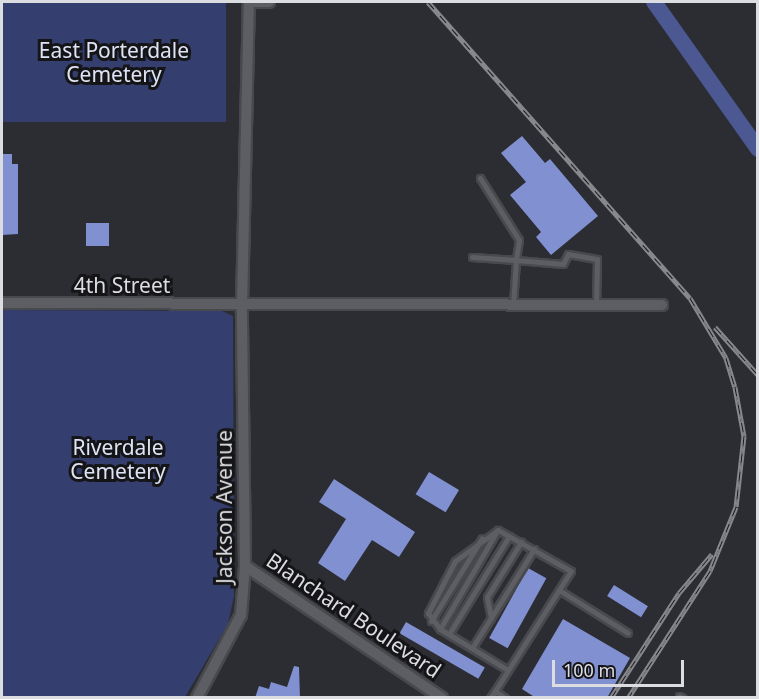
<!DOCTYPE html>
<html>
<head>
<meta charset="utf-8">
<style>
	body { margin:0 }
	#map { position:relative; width:759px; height:699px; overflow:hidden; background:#2c2d32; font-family:"Noto Sans",sans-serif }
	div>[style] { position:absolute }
	.green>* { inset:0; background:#353f6f; transform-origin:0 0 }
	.river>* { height:16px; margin:-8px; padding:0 8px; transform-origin:8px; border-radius:8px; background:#4b5892 }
	.building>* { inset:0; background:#8190d0; transform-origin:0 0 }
	.roads { filter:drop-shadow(2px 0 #48494d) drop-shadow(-2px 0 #48494d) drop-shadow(0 2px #48494d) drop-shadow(0 -2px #48494d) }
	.lane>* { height:5px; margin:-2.5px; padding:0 2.5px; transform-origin:2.5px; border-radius:2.5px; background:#5d5e64 }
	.street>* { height:10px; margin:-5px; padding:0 5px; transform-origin:5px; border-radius:5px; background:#5d5e64 }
	.rail>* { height:5px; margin-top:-2.5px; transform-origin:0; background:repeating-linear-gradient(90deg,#151518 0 9px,#87888c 0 18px); box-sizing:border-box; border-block:2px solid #87888c }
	span { translate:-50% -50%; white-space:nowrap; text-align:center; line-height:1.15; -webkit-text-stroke:6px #151518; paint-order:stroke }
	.park-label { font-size:21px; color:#dee4f6 }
	.street-label { font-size:21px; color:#dcdde0 }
	.frame { position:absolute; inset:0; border:3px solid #dcdde0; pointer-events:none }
	.scale { position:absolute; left:552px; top:660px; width:132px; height:27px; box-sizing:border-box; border:3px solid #dcdde0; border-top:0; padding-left:8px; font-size:18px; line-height:21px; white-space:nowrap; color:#dcdde0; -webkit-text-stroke:4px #151518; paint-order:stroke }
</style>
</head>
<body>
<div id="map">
	<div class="green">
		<div style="left:2px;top:2px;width:224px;height:120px"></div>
		<div style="clip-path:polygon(2px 310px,222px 311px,233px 316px,234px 596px,228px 624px,185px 697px,2px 697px)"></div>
	</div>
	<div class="river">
		<div style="left:654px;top:2px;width:180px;rotate:54.7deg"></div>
	</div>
	<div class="building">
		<div style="clip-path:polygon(522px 136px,545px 163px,550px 159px,598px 216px,551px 255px,536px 237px,541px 232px,510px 195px,526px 182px,501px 153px)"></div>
		<div style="clip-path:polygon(2px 154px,12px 154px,12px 164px,18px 164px,18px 234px,2px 235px)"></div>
		<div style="left:86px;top:223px;width:23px;height:23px"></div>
		<div style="left:429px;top:472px;width:35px;height:26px;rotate:31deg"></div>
		<div style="clip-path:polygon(334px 479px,415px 532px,399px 557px,372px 540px,345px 581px,318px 563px,346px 519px,319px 502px)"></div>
		<div style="left:528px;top:568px;width:21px;height:80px;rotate:29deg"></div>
		<div style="left:614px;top:585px;width:40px;height:13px;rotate:32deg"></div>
		<div style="clip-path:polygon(563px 619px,630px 658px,607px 698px,536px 698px,522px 689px)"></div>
		<div style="left:406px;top:622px;width:91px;height:13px;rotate:30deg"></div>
		<div style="clip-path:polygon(294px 666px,299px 667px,300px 698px,255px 698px,259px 686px,269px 689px,271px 682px,287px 687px)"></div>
	</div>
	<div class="roads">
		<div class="lane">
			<div style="left:480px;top:178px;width:73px;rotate:57.8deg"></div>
			<div style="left:519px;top:240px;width:20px;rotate:99deg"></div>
			<div style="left:516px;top:260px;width:47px;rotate:4.9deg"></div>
			<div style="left:563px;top:264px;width:11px;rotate:-63deg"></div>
			<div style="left:568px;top:254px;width:29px;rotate:10deg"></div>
			<div style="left:597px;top:259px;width:46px;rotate:91.2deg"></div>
			<div style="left:472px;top:257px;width:44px;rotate:3.9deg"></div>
			<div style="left:516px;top:260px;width:45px;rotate:93.8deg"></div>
			<div style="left:559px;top:590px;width:81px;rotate:31.9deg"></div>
			<div style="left:491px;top:618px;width:21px;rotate:-101deg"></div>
			<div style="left:487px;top:597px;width:65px;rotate:-58.3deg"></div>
			<div style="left:431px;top:621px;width:97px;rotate:-58.4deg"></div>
			<div style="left:440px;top:629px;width:113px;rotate:-59.8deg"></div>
			<div style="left:449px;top:634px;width:115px;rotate:-58.5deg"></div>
			<div style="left:472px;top:648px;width:117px;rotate:-57.9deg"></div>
			<div style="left:495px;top:691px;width:142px;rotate:-57.7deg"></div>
			<div style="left:571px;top:571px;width:84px;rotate:-150.7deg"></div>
			<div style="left:498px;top:530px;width:53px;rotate:144.2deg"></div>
			<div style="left:455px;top:561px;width:59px;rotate:117.4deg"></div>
			<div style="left:428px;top:613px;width:20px;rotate:53deg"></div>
			<div style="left:440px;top:629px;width:79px;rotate:31.1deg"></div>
			<div style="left:679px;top:696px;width:4px;rotate:27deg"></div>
			<div style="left:490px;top:698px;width:9px;rotate:-54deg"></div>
			<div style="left:495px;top:691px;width:12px;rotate:35deg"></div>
		</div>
		<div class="street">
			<div style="left:249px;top:2px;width:20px"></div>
			<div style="left:2px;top:303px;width:660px;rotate:0.17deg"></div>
			<div style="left:245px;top:566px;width:237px;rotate:33.8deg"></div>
			<div style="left:197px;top:698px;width:94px;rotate:-62.1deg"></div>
			<div style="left:241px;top:615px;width:49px;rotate:-85.3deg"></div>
			<div style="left:245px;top:566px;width:261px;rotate:-90.7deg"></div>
			<div style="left:242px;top:305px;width:303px;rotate:-88.7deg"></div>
		</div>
	</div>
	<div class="rail">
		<div style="left:428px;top:2px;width:395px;rotate:48.5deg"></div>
		<div style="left:690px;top:298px;width:70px;rotate:59deg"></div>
		<div style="left:726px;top:358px;width:30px;rotate:73deg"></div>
		<div style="left:735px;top:387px;width:50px;rotate:79.6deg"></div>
		<div style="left:744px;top:436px;width:71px;rotate:96.4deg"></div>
		<div style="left:736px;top:507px;width:69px;rotate:112.1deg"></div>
		<div style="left:710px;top:571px;width:151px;rotate:122.8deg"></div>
		<div style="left:715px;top:327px;width:64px;rotate:48.1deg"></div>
		<div style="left:611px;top:698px;width:125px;rotate:-57.1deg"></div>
		<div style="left:679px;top:593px;width:51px;rotate:-49.8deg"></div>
	</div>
	<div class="park-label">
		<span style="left:114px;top:62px">East Porterdale<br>Cemetery</span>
		<span style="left:118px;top:459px">Riverdale<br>Cemetery</span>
	</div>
	<div class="street-label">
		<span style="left:122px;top:285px">4th Street</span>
		<span style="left:224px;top:507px;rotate:-90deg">Jackson Avenue</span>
		<span style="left:354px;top:615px;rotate:34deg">Blanchard Boulevard</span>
	</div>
	<div class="frame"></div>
	<div class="scale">100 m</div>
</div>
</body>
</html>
